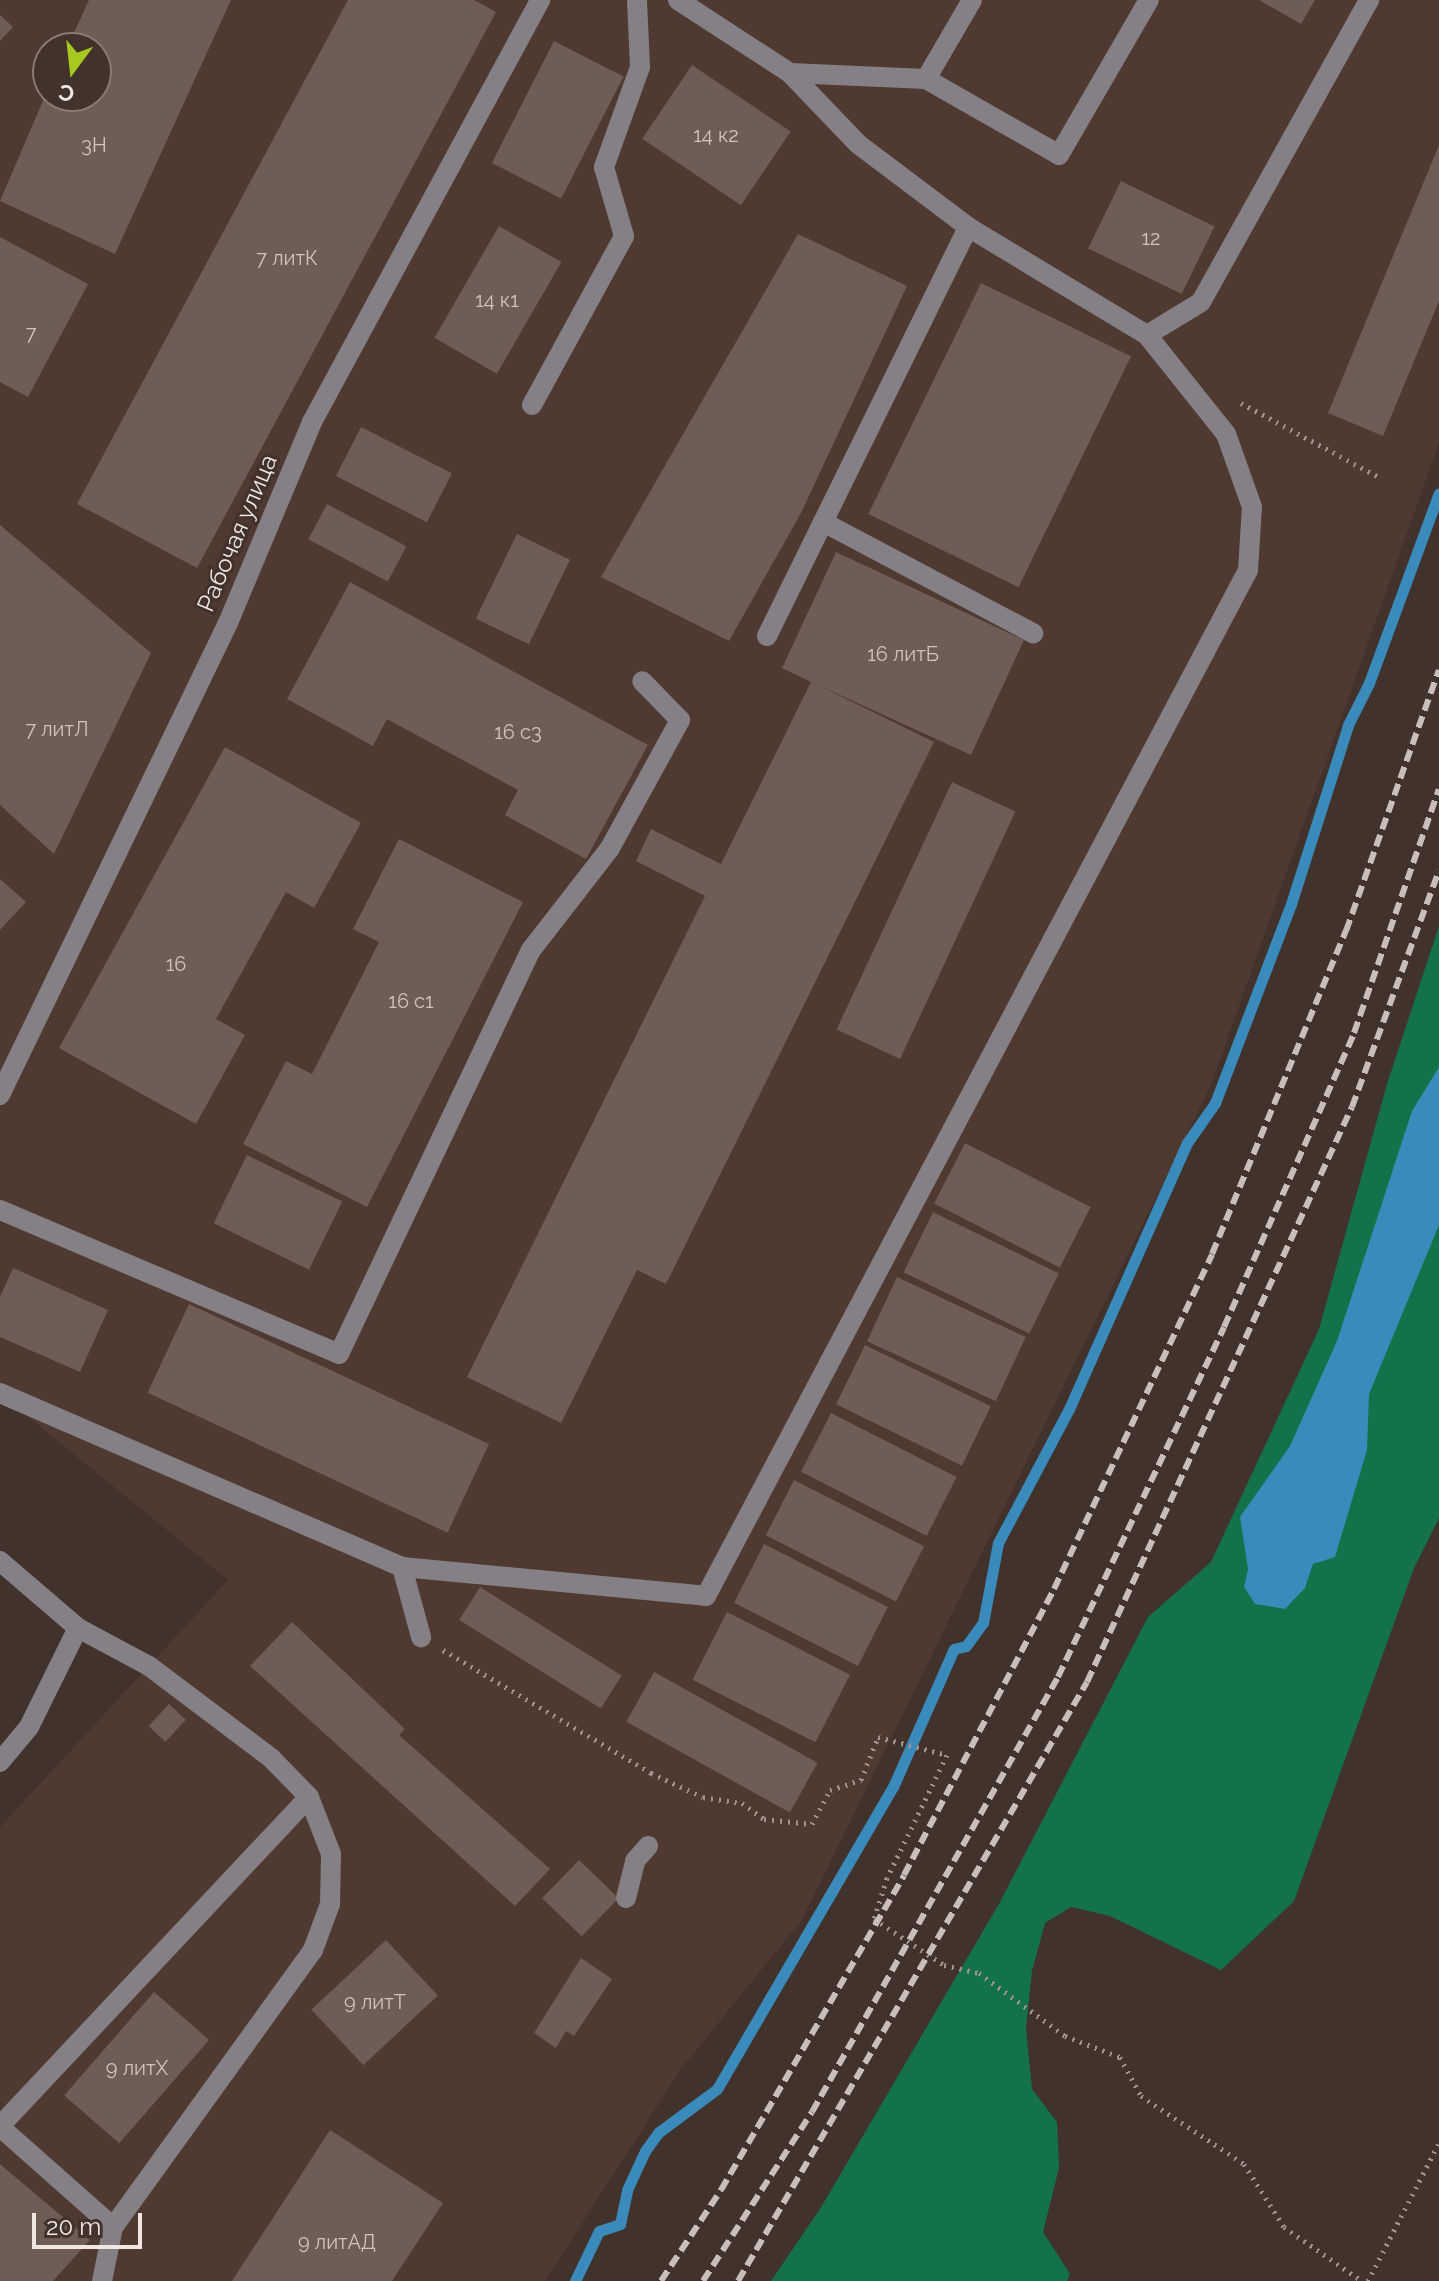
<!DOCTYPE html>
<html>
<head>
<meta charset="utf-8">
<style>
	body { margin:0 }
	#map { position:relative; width:1439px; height:2281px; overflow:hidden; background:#41322b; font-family:Raleway,sans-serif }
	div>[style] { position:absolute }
	.built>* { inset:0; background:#4e3a30 }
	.forest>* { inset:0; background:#137249 }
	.water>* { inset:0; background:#3a8bbb }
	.stream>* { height:11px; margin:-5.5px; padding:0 5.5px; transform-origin:5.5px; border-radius:5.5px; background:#3a8bbb }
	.building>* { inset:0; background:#6d5d55; transform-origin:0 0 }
	.path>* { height:5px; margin-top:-2.5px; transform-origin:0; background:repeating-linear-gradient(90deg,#a0948f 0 2px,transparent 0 8px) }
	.minor>* { height:20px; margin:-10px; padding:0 10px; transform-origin:10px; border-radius:10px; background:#858086 }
	.rail>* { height:6px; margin-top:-3px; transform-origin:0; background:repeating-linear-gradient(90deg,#c9beb9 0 12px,transparent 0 18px) }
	span { translate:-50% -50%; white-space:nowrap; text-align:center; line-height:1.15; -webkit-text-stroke:6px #41322b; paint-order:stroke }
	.number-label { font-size:20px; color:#cfc4bf }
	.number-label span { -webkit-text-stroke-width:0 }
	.street-label { font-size:24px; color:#f0e6e2 }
	.north { position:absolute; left:32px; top:32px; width:80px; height:80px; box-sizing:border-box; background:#41322b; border:2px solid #877a74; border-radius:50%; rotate:195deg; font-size:22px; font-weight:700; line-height:32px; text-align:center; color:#f0e6e2 }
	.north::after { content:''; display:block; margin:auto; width:28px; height:36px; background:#a7c820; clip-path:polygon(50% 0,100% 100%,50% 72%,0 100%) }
	.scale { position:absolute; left:32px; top:2213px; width:110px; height:36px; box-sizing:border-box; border:4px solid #f0e6e2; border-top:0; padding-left:10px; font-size:24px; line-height:28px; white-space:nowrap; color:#f0e6e2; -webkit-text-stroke:6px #41322b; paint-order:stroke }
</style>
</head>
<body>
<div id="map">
	<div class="built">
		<div style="clip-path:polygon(evenodd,0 0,1439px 0,1439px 443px,1211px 1085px,802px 1920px,681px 2069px,545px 2281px,0 2281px,0 1827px,228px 1580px,0 1394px,0 0,48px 48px,96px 48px,96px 96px,48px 96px,48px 48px)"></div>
	</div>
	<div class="forest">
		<div style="clip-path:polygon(1439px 926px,1439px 1518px,1414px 1568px,1294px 1901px,1221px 1970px,1110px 1916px,1071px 1907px,1045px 1923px,1032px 1971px,1026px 2029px,1032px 2089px,1057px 2122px,1059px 2168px,1043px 2232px,1070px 2274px,1067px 2281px,771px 2281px,820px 2209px,1000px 1902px,1148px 1617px,1211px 1562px,1319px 1329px,1387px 1084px)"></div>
	</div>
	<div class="water">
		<div style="clip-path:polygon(1439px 1067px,1439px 1225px,1369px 1394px,1367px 1450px,1335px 1557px,1313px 1564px,1305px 1588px,1285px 1609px,1255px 1604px,1244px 1587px,1248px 1569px,1240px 1517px,1290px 1446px,1337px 1341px,1412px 1111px)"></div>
	</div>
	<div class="stream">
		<div style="left:575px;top:2281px;width:55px;rotate:-64.4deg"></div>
		<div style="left:599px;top:2231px;width:22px;rotate:-18deg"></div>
		<div style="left:620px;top:2224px;width:35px;rotate:-78deg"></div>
		<div style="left:627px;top:2190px;width:43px;rotate:-65.2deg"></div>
		<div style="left:645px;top:2151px;width:24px;rotate:-54deg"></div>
		<div style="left:659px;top:2132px;width:72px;rotate:-36.6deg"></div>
		<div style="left:717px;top:2089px;width:350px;rotate:-59.8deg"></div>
		<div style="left:893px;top:1787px;width:151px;rotate:-66.2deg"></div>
		<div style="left:954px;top:1649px;width:12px;rotate:-14deg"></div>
		<div style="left:966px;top:1646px;width:29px;rotate:-54deg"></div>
		<div style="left:983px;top:1623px;width:81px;rotate:-79.4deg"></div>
		<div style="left:998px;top:1543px;width:152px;rotate:-62.1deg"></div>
		<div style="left:1069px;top:1409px;width:291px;rotate:-66.1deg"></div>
		<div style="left:1187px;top:1143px;width:49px;rotate:-55deg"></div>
		<div style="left:1215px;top:1103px;width:213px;rotate:-69.1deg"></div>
		<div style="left:1291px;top:904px;width:188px;rotate:-72.3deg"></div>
		<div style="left:1348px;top:725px;width:47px;rotate:-63.4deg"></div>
		<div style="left:1369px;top:683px;width:202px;rotate:-69.8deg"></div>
	</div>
	<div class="building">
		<div style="clip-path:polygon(89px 0,231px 0,115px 254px,0 201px,48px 89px,48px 96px,96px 96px,96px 48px,67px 48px)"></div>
		<div style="clip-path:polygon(348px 0,474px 0,496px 12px,197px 568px,77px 504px)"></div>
		<div style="clip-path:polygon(1259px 0,1315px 0,1301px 24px)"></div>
		<div style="clip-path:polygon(0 15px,13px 27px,0 41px)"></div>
		<div style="left:554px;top:41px;width:78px;height:137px;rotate:27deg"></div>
		<div style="left:692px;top:65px;width:119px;height:89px;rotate:34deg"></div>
		<div style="clip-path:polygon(1439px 145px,1439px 301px,1383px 436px,1328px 413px)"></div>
		<div style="left:1121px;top:181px;width:104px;height:75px;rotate:26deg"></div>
		<div style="left:499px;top:226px;width:72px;height:129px;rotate:30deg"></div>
		<div style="clip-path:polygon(798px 234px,907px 286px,801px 513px,729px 641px,601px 577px)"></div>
		<div style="clip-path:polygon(0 237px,88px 284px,28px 397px,0 382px)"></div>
		<div style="left:981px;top:283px;width:167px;height:257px;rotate:26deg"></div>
		<div style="left:361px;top:427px;width:102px;height:55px;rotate:27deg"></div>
		<div style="left:327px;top:504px;width:90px;height:40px;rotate:28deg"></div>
		<div style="clip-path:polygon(0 525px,151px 653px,54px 854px,0 805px)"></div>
		<div style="left:517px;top:534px;width:59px;height:94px;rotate:26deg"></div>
		<div style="clip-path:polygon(836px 552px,1024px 640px,971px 755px,818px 685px,934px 742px,666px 1284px,637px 1270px,561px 1423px,467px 1377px,705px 896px,636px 861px,651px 829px,721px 864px,811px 682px,782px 668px)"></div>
		<div style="clip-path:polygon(350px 582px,648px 745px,586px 859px,505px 815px,518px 790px,387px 719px,373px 746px,287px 699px)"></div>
		<div style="clip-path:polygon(225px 747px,361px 823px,314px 908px,286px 892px,216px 1019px,245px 1035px,196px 1124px,59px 1048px)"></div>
		<div style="left:952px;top:782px;width:70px;height:273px;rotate:25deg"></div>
		<div style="clip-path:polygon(399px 839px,523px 902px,367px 1207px,243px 1144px,286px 1061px,312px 1074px,379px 942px,353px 929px)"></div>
		<div style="clip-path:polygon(0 879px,26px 902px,0 930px)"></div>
		<div style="left:965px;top:1143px;width:141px;height:68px;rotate:27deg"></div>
		<div style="left:247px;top:1155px;width:106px;height:76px;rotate:26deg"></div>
		<div style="left:933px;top:1212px;width:140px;height:67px;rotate:26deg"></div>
		<div style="clip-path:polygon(13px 1268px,108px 1310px,80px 1372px,0 1337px,0 1297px)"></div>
		<div style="left:897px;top:1277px;width:142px;height:71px;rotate:25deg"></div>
		<div style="left:189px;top:1304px;width:331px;height:98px;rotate:25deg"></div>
		<div style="left:865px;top:1345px;width:140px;height:66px;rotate:26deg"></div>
		<div style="left:831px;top:1413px;width:141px;height:66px;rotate:27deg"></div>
		<div style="left:794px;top:1480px;width:146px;height:62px;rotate:27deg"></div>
		<div style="left:764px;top:1544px;width:139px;height:66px;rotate:27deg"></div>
		<div style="left:480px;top:1587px;width:167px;height:39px;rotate:32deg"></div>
		<div style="left:727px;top:1612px;width:138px;height:76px;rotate:27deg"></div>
		<div style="clip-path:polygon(292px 1622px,405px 1729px,399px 1735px,550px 1869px,515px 1906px,250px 1666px)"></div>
		<div style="left:654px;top:1672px;width:187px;height:57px;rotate:29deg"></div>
		<div style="left:169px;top:1704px;width:23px;height:30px;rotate:43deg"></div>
		<div style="left:579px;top:1860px;width:55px;height:53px;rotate:44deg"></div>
		<div style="left:386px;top:1940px;width:76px;height:102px;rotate:47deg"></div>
		<div style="clip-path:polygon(581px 1958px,612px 1979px,574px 2036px,566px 2031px,556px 2048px,534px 2033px)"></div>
		<div style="left:154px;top:1992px;width:73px;height:137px;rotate:41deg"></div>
		<div style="clip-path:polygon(330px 2130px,443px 2203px,392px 2281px,232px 2281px)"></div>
		<div style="clip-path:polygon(0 2164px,90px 2240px,53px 2281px,0 2281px)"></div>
	</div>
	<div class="path">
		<div style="left:1241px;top:403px;width:159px;rotate:28.2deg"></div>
		<div style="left:443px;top:1650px;width:242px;rotate:30.6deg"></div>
		<div style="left:651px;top:1773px;width:57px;rotate:24.8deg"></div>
		<div style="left:703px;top:1797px;width:39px;rotate:9deg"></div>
		<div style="left:742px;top:1803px;width:27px;rotate:36deg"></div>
		<div style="left:764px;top:1819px;width:48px;rotate:5.9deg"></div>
		<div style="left:812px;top:1824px;width:38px;rotate:-62deg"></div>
		<div style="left:830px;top:1790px;width:33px;rotate:-18deg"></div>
		<div style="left:861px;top:1780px;width:46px;rotate:-68.4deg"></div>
		<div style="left:878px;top:1737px;width:71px;rotate:14.6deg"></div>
		<div style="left:947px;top:1755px;width:137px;rotate:116deg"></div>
		<div style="left:887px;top:1878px;width:43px;rotate:107.6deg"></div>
		<div style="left:874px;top:1919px;width:84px;rotate:33.3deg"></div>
		<div style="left:944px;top:1965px;width:36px;rotate:13deg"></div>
		<div style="left:979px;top:1973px;width:107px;rotate:36.2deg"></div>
		<div style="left:1065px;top:2036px;width:59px;rotate:20.9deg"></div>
		<div style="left:1120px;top:2057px;width:44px;rotate:61.7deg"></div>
		<div style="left:1141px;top:2096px;width:123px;rotate:33.4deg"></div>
		<div style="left:1244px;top:2164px;width:75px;rotate:57.6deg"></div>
		<div style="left:1284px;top:2227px;width:95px;rotate:34.7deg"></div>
		<div style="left:1368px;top:2281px;width:155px;rotate:-62.8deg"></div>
	</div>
	<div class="minor">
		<div style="left:678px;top:0;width:134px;rotate:33.1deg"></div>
		<div style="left:790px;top:73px;width:98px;rotate:46.2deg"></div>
		<div style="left:858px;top:144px;width:138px;rotate:37deg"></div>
		<div style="left:968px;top:227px;width:209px;rotate:31.1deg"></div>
		<div style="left:1147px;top:335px;width:63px;rotate:-31.4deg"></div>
		<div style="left:1201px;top:302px;width:346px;rotate:-60.9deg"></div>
		<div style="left:790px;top:73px;width:136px;rotate:2.5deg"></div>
		<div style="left:926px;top:79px;width:91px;rotate:-59.8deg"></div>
		<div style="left:926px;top:79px;width:153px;rotate:29.7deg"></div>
		<div style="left:1059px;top:155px;width:179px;rotate:-59.9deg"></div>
		<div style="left:532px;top:405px;width:192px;rotate:-61.4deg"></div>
		<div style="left:624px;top:236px;width:72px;rotate:-106.2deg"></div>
		<div style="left:604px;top:167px;width:106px;rotate:-70.2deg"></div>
		<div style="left:640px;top:67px;width:67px;rotate:-92.6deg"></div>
		<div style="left:823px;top:522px;width:238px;rotate:27.9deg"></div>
		<div style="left:767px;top:636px;width:456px;rotate:-63.8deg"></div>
		<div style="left:0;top:1095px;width:524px;rotate:-64.22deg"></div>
		<div style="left:228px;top:623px;width:218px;rotate:-67.3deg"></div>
		<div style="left:312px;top:422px;width:480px;rotate:-61.6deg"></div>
		<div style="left:0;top:1210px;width:368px;rotate:23deg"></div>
		<div style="left:339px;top:1354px;width:447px;rotate:-64.6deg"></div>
		<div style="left:531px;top:950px;width:129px;rotate:-52.2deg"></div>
		<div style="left:610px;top:848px;width:146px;rotate:-61.3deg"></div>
		<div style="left:680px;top:720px;width:54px;rotate:-134.3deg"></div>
		<div style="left:0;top:1393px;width:438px;rotate:23.4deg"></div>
		<div style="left:402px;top:1567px;width:305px;rotate:5.4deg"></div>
		<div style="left:706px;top:1596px;width:1160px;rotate:-62.15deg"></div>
		<div style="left:1248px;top:570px;width:63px;rotate:-86.4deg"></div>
		<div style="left:1252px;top:507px;width:77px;rotate:-109.6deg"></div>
		<div style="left:1226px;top:434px;width:127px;rotate:-128.6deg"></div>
		<div style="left:0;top:1561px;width:103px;rotate:40.7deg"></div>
		<div style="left:78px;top:1628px;width:81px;rotate:28.2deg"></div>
		<div style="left:149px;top:1666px;width:153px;rotate:37deg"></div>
		<div style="left:271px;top:1758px;width:54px;rotate:45.7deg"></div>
		<div style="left:309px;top:1797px;width:61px;rotate:68.9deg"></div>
		<div style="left:331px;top:1854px;width:50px;rotate:91.1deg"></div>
		<div style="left:330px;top:1904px;width:49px;rotate:110.3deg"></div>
		<div style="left:313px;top:1950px;width:342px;rotate:125.8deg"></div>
		<div style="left:113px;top:2227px;width:55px;rotate:101.5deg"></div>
		<div style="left:402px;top:1567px;width:73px;rotate:74.8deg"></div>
		<div style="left:0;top:1762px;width:45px;rotate:-50.4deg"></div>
		<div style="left:29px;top:1727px;width:110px;rotate:-63.7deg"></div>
		<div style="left:626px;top:1898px;width:38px;rotate:-76deg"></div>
		<div style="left:635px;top:1861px;width:20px;rotate:-49deg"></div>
		<div style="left:0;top:2126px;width:451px;rotate:-46.8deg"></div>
		<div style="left:0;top:2127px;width:151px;rotate:41.5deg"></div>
	</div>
	<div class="rail">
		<div style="left:661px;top:2281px;width:109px;rotate:-56.6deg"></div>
		<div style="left:721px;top:2190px;width:364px;rotate:-59.8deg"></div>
		<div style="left:904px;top:1875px;width:323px;rotate:-62.3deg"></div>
		<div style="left:1054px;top:1589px;width:370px;rotate:-64.7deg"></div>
		<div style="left:1212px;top:1254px;width:350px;rotate:-67.5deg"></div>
		<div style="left:1346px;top:931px;width:277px;rotate:-70.4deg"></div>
		<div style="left:703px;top:2281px;width:201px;rotate:-57.2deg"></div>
		<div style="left:812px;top:2112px;width:500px;rotate:-60.5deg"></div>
		<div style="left:1058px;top:1677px;width:387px;rotate:-64.6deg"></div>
		<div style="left:1224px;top:1327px;width:321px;rotate:-66.1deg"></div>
		<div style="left:1354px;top:1033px;width:258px;rotate:-70.8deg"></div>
		<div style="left:738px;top:2281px;width:693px;rotate:-59.77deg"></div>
		<div style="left:1087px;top:1682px;width:633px;rotate:-65.26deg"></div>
		<div style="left:1352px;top:1107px;width:252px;rotate:-69.8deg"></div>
	</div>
	<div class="number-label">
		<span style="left:716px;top:135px">14 к2</span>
		<span style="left:94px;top:145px">3Н</span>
		<span style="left:1151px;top:238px">12</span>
		<span style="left:287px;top:258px">7 литК</span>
		<span style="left:497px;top:300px">14 к1</span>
		<span style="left:31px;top:333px">7</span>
		<span style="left:903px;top:654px">16 литБ</span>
		<span style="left:57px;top:729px">7 литЛ</span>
		<span style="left:518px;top:732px">16 с3</span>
		<span style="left:176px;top:964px">16</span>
		<span style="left:411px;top:1001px">16 с1</span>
		<span style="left:375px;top:2002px">9 литТ</span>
		<span style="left:137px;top:2068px">9 литХ</span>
		<span style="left:337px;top:2242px">9 литАД</span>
	</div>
	<div class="street-label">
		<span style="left:237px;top:533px;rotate:-67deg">Рабочая улица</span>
	</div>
	<div class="north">С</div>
	<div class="scale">20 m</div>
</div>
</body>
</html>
